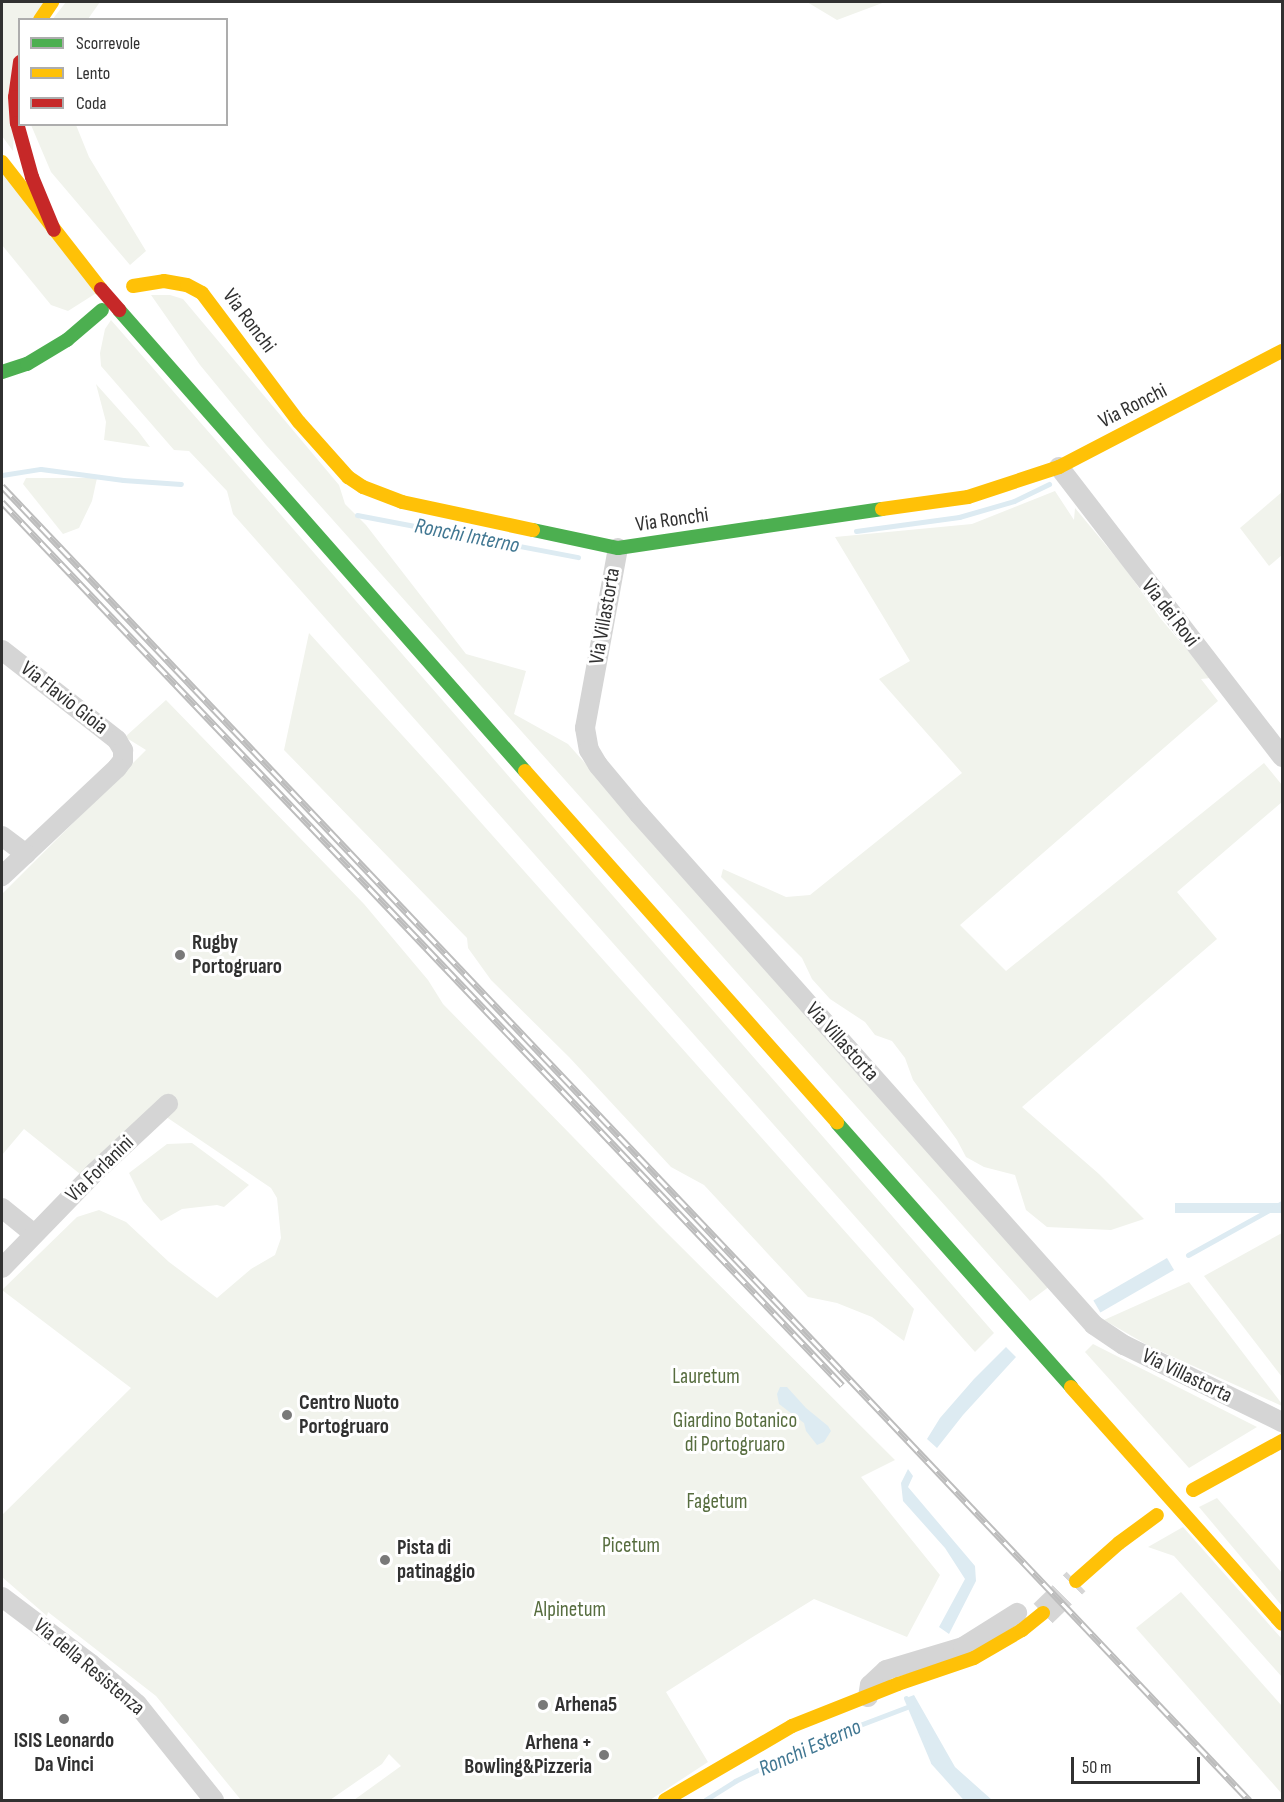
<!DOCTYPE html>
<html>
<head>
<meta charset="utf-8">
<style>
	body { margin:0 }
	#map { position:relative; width:1284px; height:1802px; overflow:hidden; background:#fff; font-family:"Sofia Sans Condensed",sans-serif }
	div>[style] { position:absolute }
	.green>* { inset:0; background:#f1f3ec }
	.water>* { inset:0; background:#ddebf2; transform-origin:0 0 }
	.stream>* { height:5px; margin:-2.5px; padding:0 2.5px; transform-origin:2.5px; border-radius:2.5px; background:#ddebf2 }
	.secondary-tunnel>* { height:27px; margin-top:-13.5px; transform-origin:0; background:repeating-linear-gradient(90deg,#d6d6d6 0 27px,transparent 0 41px) }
	.street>* { height:20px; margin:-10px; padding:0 10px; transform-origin:10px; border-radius:10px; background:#d5d5d5 }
	.fast>* { height:14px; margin:-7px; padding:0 7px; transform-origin:7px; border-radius:7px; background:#4caf50 }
	.slow>* { height:14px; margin:-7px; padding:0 7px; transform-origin:7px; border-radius:7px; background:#ffc107 }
	.jam>* { height:14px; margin:-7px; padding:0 7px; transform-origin:7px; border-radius:7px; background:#c62828 }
	.rail>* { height:7px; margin-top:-3.5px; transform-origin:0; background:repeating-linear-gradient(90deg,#fff 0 14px,#bdbdbd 0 28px); box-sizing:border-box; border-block:2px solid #bdbdbd }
	.jam-bridge>* { height:14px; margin:-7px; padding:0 7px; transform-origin:7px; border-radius:7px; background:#c62828 }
	.dots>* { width:16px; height:16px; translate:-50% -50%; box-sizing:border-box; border:3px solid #fff; border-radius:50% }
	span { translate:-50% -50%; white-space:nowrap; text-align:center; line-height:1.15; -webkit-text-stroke:6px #fff; paint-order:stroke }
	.street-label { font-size:21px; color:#313131 }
	.poi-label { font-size:21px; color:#313131; font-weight:700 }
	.left { translate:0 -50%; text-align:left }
	.right { translate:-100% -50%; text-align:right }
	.park-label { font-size:21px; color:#576d3f }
	.water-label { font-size:22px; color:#417792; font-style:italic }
	.frame { position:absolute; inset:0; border:3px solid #313131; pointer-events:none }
	.legend { position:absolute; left:18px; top:18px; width:210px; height:108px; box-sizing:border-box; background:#fff; border:2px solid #adadad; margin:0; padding:8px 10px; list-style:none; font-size:18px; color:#313131 }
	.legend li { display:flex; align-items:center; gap:12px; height:30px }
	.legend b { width:30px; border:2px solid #adadad }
	.scale { position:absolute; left:1071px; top:1757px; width:129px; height:27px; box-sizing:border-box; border:3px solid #313131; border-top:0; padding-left:8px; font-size:18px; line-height:21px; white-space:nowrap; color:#313131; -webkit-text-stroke:4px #fff; paint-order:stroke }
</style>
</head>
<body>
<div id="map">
	<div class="green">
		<div style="clip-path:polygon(2px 2px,46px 2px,32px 19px,20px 20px,13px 151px,2px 136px)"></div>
		<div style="clip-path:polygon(66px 2px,100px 2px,88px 19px,52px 20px)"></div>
		<div style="clip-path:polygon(807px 2px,885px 2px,837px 20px)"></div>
		<div style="clip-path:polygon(31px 125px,76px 125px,89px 157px,146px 251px,130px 265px,51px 172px)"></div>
		<div style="clip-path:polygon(2px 172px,98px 292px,68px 311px,51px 305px,2px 245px)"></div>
		<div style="clip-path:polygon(151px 295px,170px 295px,183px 299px,339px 485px,345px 504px,366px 525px,466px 654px,526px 671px,514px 714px,568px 744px,1050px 1286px,1030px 1301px,266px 445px,200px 365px)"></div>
		<div style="clip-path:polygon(111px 320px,994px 1333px,975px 1352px,233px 514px,227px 491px,189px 451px,174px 450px,101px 366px,100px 353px,105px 329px)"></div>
		<div style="clip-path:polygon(96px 384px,138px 431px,150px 447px,104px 440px,106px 422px)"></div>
		<div style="clip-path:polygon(26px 478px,97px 478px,92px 501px,79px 528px,63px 534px,23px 484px)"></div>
		<div style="clip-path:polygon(1055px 491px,1074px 520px,1075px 508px,1124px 567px,1161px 619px,1211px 678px,1201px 679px,1218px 701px,960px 925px,1006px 971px,1264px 763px,1282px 785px,1282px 802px,1177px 892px,1217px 939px,1022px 1107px,1099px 1174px,1144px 1219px,1111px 1230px,1047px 1227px,1026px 1210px,1015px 1175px,984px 1167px,966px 1157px,957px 1140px,913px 1080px,905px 1058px,892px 1041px,875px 1035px,865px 1022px,830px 999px,812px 979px,802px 958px,721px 877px,723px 869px,786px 897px,810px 895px,962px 773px,879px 679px,910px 661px,835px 537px,972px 524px)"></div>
		<div style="clip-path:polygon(1282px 492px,1282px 555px,1269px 566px,1240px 528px)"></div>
		<div style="clip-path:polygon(309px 633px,444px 781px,914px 1309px,904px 1341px,872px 1317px,837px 1303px,808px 1297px,704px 1185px,671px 1167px,569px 1057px,491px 980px,468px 948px,467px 938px,284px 750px)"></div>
		<div style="clip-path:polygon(166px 700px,364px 904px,428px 980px,443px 1004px,659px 1225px,895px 1460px,861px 1477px,940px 1575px,907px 1637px,814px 1599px,751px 1638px,666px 1692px,708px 1762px,650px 1800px,354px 1800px,401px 1766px,389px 1754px,382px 1764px,330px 1800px,241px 1800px,156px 1696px,48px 1612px,47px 1616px,2px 1577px,2px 1515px,131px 1388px,2px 1290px,77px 1217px,99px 1210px,126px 1222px,169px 1262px,217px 1298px,251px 1269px,275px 1255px,281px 1238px,277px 1198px,271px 1188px,153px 1108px,80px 1174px,24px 1129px,2px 1155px,2px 894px,146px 750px,125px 737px)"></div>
		<div style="clip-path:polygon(192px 1143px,249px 1185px,224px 1207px,217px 1205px,182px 1209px,161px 1221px,143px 1201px,129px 1173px,167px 1144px)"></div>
		<div style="clip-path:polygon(1282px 1233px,1282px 1377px,1204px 1276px)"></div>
		<div style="clip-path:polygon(1189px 1282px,1282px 1404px,1282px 1406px,1149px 1346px,1104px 1320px)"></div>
		<div style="clip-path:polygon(1093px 1344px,1257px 1427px,1189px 1468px,1085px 1352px)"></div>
		<div style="clip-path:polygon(1217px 1498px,1282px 1573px,1282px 1606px,1199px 1507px)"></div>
		<div style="clip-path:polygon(1183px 1527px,1282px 1639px,1282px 1677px,1174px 1556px,1148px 1547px)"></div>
		<div style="clip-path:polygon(1181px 1592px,1282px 1706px,1282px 1794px,1136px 1628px)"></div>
	</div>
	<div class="water">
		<div style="left:1282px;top:1203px;width:10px;height:107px;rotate:90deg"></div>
		<div style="left:1167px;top:1258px;width:14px;height:85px;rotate:60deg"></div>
		<div style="clip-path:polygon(1006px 1347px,1016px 1357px,963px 1415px,937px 1448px,927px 1439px,940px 1418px,974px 1379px)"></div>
		<div style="clip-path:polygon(780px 1387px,787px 1387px,806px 1408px,828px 1426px,831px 1431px,824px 1442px,817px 1445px,806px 1431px,804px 1423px,779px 1404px,777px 1394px)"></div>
		<div style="clip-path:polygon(908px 1469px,913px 1476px,908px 1487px,975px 1566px,976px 1581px,949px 1634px,939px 1627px,965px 1579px,945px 1548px,903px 1501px,901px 1483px)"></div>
		<div style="clip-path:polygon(914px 1695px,955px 1767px,992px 1800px,967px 1800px,933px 1762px,906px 1698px)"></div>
	</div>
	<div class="stream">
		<div style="left:2px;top:475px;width:39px;rotate:-9deg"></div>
		<div style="left:41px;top:469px;width:83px;rotate:7.6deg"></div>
		<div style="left:123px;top:480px;width:58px;rotate:3.9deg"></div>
		<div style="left:357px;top:515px;width:225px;rotate:10.8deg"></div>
		<div style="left:856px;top:531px;width:104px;rotate:-7.7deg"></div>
		<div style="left:959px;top:517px;width:57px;rotate:-16.2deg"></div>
		<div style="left:1014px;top:501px;width:39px;rotate:-26deg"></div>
		<div style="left:1188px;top:1255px;width:107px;rotate:-29deg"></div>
		<div style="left:906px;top:1698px;width:69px;rotate:67.1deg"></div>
		<div style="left:933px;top:1762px;width:51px;rotate:48.2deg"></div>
		<div style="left:705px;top:1800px;width:36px;rotate:-32deg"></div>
		<div style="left:735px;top:1781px;width:89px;rotate:-26deg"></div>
		<div style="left:815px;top:1742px;width:102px;rotate:-20.8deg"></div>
	</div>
	<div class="secondary-tunnel">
		<div style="left:1043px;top:1613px;width:46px;rotate:-44.1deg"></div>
	</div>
	<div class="street">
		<div style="left:1059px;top:467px;width:366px;rotate:52.4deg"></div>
		<div style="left:618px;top:548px;width:183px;rotate:100.4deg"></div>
		<div style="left:585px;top:728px;width:22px;rotate:80deg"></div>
		<div style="left:589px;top:750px;width:17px;rotate:59deg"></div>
		<div style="left:598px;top:765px;width:64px;rotate:50.1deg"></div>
		<div style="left:639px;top:814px;width:684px;rotate:48.32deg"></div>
		<div style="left:1094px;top:1325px;width:36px;rotate:34deg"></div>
		<div style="left:1124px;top:1345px;width:176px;rotate:26deg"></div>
		<div style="left:2px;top:650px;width:146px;rotate:38deg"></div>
		<div style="left:117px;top:740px;width:12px;rotate:59deg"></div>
		<div style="left:123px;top:750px;width:10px;rotate:90deg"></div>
		<div style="left:123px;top:760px;width:10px;rotate:127deg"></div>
		<div style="left:117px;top:768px;width:158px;rotate:136.8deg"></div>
		<div style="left:2px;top:836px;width:30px;rotate:37deg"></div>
		<div style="left:2px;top:1208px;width:41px;rotate:39.1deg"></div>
		<div style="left:2px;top:1268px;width:134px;rotate:-45.9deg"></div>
		<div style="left:95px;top:1172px;width:100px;rotate:-43deg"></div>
		<div style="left:2px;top:1597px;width:111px;rotate:37deg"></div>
		<div style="left:91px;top:1664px;width:61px;rotate:41deg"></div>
		<div style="left:137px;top:1704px;width:123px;rotate:51.3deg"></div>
		<div style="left:868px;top:1697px;width:12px;rotate:-81deg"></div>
		<div style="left:870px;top:1685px;width:22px;rotate:-43deg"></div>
		<div style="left:886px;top:1670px;width:80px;rotate:-16.6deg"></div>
		<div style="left:963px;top:1647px;width:64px;rotate:-32.2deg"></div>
	</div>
	<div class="fast">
		<div style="left:119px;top:310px;width:614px;rotate:48.63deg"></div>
		<div style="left:2px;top:372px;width:26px;rotate:-18deg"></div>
		<div style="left:27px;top:364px;width:47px;rotate:-31deg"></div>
		<div style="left:67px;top:340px;width:46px;rotate:-40.6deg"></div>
		<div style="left:533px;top:530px;width:87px;rotate:12deg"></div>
		<div style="left:618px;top:548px;width:267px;rotate:-8.4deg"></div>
		<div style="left:837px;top:1123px;width:353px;rotate:48.4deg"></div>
	</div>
	<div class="slow">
		<div style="left:40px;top:20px;width:22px;rotate:-56deg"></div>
		<div style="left:2px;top:162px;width:161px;rotate:52.1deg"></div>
		<div style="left:133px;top:286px;width:31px;rotate:-9deg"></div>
		<div style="left:164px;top:281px;width:23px;rotate:10deg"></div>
		<div style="left:187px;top:285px;width:17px;rotate:28deg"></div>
		<div style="left:202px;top:293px;width:161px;rotate:53.1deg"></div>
		<div style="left:299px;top:422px;width:74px;rotate:48.3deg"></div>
		<div style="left:348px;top:477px;width:18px;rotate:34deg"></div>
		<div style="left:363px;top:487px;width:42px;rotate:21deg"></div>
		<div style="left:402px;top:502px;width:134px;rotate:12.1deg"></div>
		<div style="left:882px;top:509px;width:87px;rotate:-7.9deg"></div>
		<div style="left:968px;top:497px;width:96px;rotate:-18.2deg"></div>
		<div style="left:1059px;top:467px;width:251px;rotate:-27.5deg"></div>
		<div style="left:525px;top:771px;width:470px;rotate:48.4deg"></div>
		<div style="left:1071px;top:1387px;width:317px;rotate:48.3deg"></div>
		<div style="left:1193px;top:1490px;width:102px;rotate:-28.8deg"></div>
		<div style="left:1076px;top:1581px;width:57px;rotate:-41.5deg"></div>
		<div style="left:1119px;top:1543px;width:47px;rotate:-36.4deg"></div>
		<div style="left:665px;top:1800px;width:147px;rotate:-30.2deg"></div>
		<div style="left:792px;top:1726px;width:114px;rotate:-21.6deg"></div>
		<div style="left:898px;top:1684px;width:80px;rotate:-18.9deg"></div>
		<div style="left:974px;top:1658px;width:56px;rotate:-30.3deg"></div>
		<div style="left:1022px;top:1630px;width:27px;rotate:-39deg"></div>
	</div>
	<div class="jam">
		<div style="left:20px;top:62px;width:35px;rotate:98deg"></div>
		<div style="left:15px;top:97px;width:26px;rotate:86deg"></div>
		<div style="left:17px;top:123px;width:56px;rotate:74.5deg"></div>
		<div style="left:32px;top:177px;width:57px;rotate:67.5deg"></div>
	</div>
	<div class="rail">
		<div style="left:2px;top:486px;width:1812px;rotate:46.5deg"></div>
		<div style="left:2px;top:502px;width:1219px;rotate:46.43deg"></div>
	</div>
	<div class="jam-bridge">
		<div style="left:101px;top:289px;width:28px;rotate:49deg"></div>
	</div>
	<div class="dots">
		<div style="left:180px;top:955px;background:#797979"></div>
		<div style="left:287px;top:1415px;background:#797979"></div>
		<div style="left:385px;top:1560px;background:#797979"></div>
		<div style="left:543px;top:1705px;background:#797979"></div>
		<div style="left:64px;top:1719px;background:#797979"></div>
		<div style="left:604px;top:1755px;background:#797979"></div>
	</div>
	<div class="street-label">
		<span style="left:249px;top:321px;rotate:53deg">Via Ronchi</span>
		<span style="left:1133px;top:406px;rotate:-27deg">Via Ronchi</span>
		<span style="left:672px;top:520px;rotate:-8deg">Via Ronchi</span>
		<span style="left:1170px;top:613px;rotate:52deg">Via dei Rovi</span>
		<span style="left:605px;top:616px;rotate:-80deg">Via Villastorta</span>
		<span style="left:64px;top:698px;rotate:38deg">Via Flavio Gioia</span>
		<span style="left:842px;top:1042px;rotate:48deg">Via Villastorta</span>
		<span style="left:100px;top:1169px;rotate:-44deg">Via Forlanini</span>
		<span style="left:1187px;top:1376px;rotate:26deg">Via Villastorta</span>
		<span style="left:89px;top:1667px;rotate:40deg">Via della Resistenza</span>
	</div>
	<div class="poi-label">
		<span class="left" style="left:192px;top:955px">Rugby<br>Portogruaro</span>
		<span class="left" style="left:299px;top:1415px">Centro Nuoto<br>Portogruaro</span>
		<span class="left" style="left:397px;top:1560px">Pista di<br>patinaggio</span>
		<span class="left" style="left:555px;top:1705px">Arhena5</span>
		<span style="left:64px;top:1753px">ISIS Leonardo<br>Da Vinci</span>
		<span class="right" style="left:592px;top:1755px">Arhena +<br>Bowling&amp;Pizzeria</span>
	</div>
	<div class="park-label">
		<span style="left:706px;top:1377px">Lauretum</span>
		<span style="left:735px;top:1433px">Giardino Botanico<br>di Portogruaro</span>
		<span style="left:717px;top:1502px">Fagetum</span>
		<span style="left:631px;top:1546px">Picetum</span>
		<span style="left:570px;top:1610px">Alpinetum</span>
	</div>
	<div class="water-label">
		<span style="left:467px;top:536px;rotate:11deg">Ronchi Interno</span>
		<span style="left:810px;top:1748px;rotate:-24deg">Ronchi Esterno</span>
	</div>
	<div class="frame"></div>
	<ul class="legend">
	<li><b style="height:8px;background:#4caf50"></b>Scorrevole</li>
	<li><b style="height:8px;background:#ffc107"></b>Lento</li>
	<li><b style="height:8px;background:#c62828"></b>Coda</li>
	</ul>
	<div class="scale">50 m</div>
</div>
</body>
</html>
